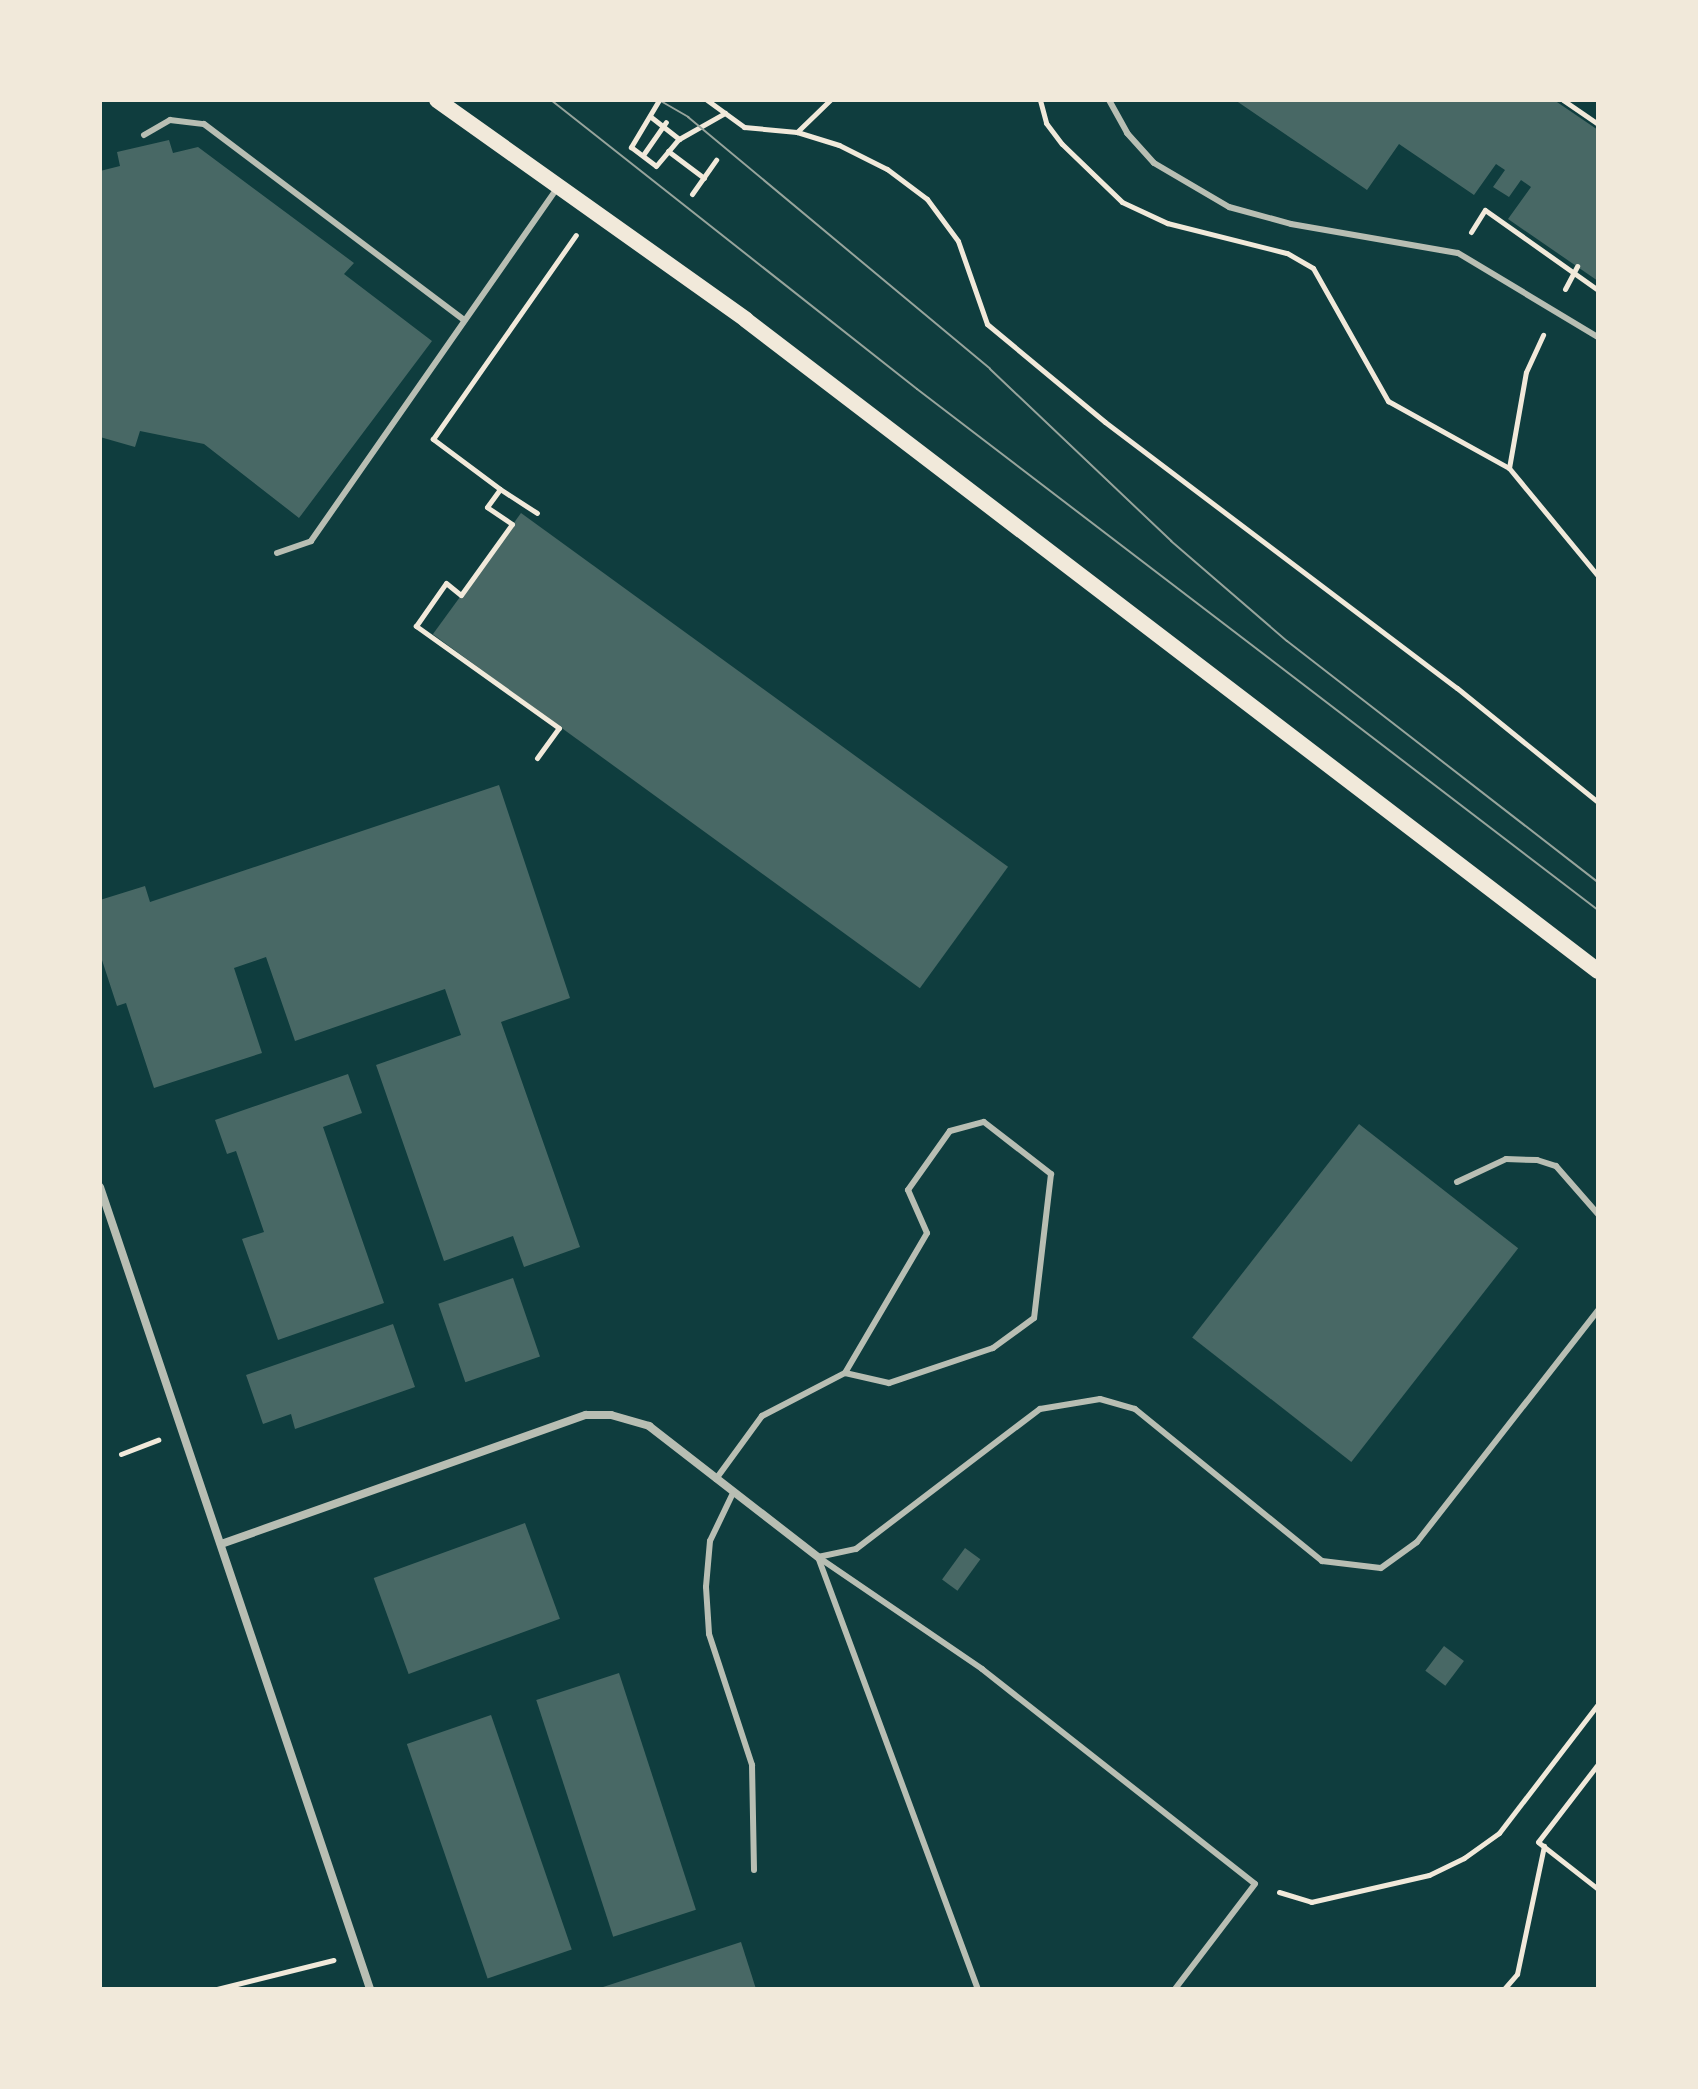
<!DOCTYPE html>
<html>
<head>
<meta charset="utf-8">
<style>
	body { margin:0 }
	#map { position:relative; width:1698px; height:2089px; overflow:hidden; background:#0f3d3e; font-family:"Golos Text",sans-serif }
	div>[style] { position:absolute }
	.building>* { inset:0; background:#486865; transform-origin:0 0 }
	.path>* { height:5px; margin:-2.5px; padding:0 2.5px; transform-origin:2.5px; border-radius:2.5px; background:#f1e9da }
	.service>* { height:6px; margin:-3px; padding:0 3px; transform-origin:3px; border-radius:3px; background:#b8beb3 }
	.minor>* { height:8px; margin:-4px; padding:0 4px; transform-origin:4px; border-radius:4px; background:#b8beb3 }
	.secondary>* { height:16px; margin:-8px; padding:0 8px; transform-origin:8px; border-radius:8px; background:#f1e9da }
	.tram>* { height:2px; margin:-1px; padding:0 1px; transform-origin:1px; border-radius:1px; background:#97a49c }
	span { translate:-50% -50%; white-space:nowrap; text-align:center; line-height:1.15; -webkit-text-stroke:7px #f1e9da; paint-order:stroke }
	.frame { position:absolute; inset:0; border:102px solid #f1e9da; pointer-events:none }
</style>
</head>
<body>
<div id="map">
	<div class="building">
		<div style="clip-path:polygon(1235px 100px,1554px 100px,1598px 130px,1598px 281px,1508px 219px,1531px 187px,1521px 180px,1509px 197px,1493px 187px,1505px 170px,1496px 164px,1474px 195px,1399px 144px,1367px 190px)"></div>
		<div style="clip-path:polygon(169px 140px,173px 153px,198px 147px,354px 263px,344px 274px,432px 341px,299px 518px,204px 444px,140px 431px,135px 447px,100px 437px,100px 171px,120px 166px,117px 152px)"></div>
		<div style="left:521px;top:513px;width:602px;height:150px;rotate:36deg"></div>
		<div style="clip-path:polygon(499px 785px,570px 998px,501px 1022px,580px 1247px,524px 1267px,513px 1236px,444px 1261px,376px 1065px,461px 1035px,445px 989px,295px 1041px,266px 957px,234px 968px,262px 1053px,154px 1088px,126px 1003px,117px 1006px,100px 954px,100px 900px,145px 886px,150px 902px)"></div>
		<div style="clip-path:polygon(348px 1074px,362px 1113px,323px 1127px,384px 1303px,278px 1340px,242px 1239px,264px 1232px,236px 1151px,227px 1154px,215px 1120px)"></div>
		<div style="left:1359px;top:1124px;width:202px;height:271px;rotate:38deg"></div>
		<div style="left:513px;top:1278px;width:83px;height:79px;rotate:71deg"></div>
		<div style="clip-path:polygon(393px 1324px,415px 1387px,295px 1429px,291px 1414px,263px 1424px,246px 1375px)"></div>
		<div style="left:525px;top:1523px;width:102px;height:161px;rotate:70deg"></div>
		<div style="left:965px;top:1548px;width:19px;height:39px;rotate:36deg"></div>
		<div style="left:1444px;top:1646px;width:25px;height:31px;rotate:37deg"></div>
		<div style="left:619px;top:1673px;width:249px;height:87px;rotate:72deg"></div>
		<div style="left:491px;top:1715px;width:248px;height:89px;rotate:71deg"></div>
		<div style="clip-path:polygon(741px 1942px,756px 1989px,600px 1989px,600px 1988px)"></div>
	</div>
	<div class="path">
		<div style="left:659px;top:100px;width:55px;rotate:120.8deg"></div>
		<div style="left:631px;top:147px;width:31px;rotate:37deg"></div>
		<div style="left:656px;top:166px;width:35px;rotate:-50deg"></div>
		<div style="left:679px;top:139px;width:53px;rotate:-29.5deg"></div>
		<div style="left:707px;top:100px;width:46px;rotate:36.1deg"></div>
		<div style="left:744px;top:127px;width:53px;rotate:5.4deg"></div>
		<div style="left:797px;top:132px;width:44px;rotate:17.2deg"></div>
		<div style="left:839px;top:145px;width:54px;rotate:26.6deg"></div>
		<div style="left:887px;top:169px;width:50px;rotate:36.9deg"></div>
		<div style="left:927px;top:199px;width:52px;rotate:53.6deg"></div>
		<div style="left:958px;top:241px;width:88px;rotate:70.7deg"></div>
		<div style="left:987px;top:324px;width:153px;rotate:39.7deg"></div>
		<div style="left:1105px;top:422px;width:441px;rotate:37.1deg"></div>
		<div style="left:1457px;top:688px;width:181px;rotate:39deg"></div>
		<div style="left:1040px;top:100px;width:24px;rotate:75deg"></div>
		<div style="left:1046px;top:123px;width:26px;rotate:53deg"></div>
		<div style="left:1062px;top:144px;width:83px;rotate:44deg"></div>
		<div style="left:1122px;top:202px;width:50px;rotate:25deg"></div>
		<div style="left:1167px;top:223px;width:123px;rotate:14.1deg"></div>
		<div style="left:1563px;top:100px;width:42px;rotate:34.4deg"></div>
		<div style="left:651px;top:117px;width:36px;rotate:38deg"></div>
		<div style="left:797px;top:132px;width:46px;rotate:-44.1deg"></div>
		<div style="left:668px;top:151px;width:45px;rotate:36.9deg"></div>
		<div style="left:643px;top:155px;width:40px;rotate:-55.1deg"></div>
		<div style="left:692px;top:194px;width:42px;rotate:-54.8deg"></div>
		<div style="left:1471px;top:232px;width:26px;rotate:-58deg"></div>
		<div style="left:1485px;top:210px;width:138px;rotate:35.3deg"></div>
		<div style="left:1287px;top:253px;width:30px;rotate:30deg"></div>
		<div style="left:1313px;top:268px;width:153px;rotate:60.6deg"></div>
		<div style="left:1388px;top:401px;width:138px;rotate:29deg"></div>
		<div style="left:1509px;top:468px;width:140px;rotate:50.5deg"></div>
		<div style="left:1565px;top:289px;width:26px;rotate:-62deg"></div>
		<div style="left:1509px;top:468px;width:97px;rotate:-80deg"></div>
		<div style="left:1526px;top:372px;width:41px;rotate:-65.3deg"></div>
		<div style="left:500px;top:489px;width:44px;rotate:33deg"></div>
		<div style="left:537px;top:758px;width:37px;rotate:-54deg"></div>
		<div style="left:559px;top:728px;width:176px;rotate:-144.5deg"></div>
		<div style="left:416px;top:626px;width:52px;rotate:-55.1deg"></div>
		<div style="left:446px;top:583px;width:19px;rotate:39deg"></div>
		<div style="left:461px;top:595px;width:87px;rotate:-54.3deg"></div>
		<div style="left:512px;top:524px;width:30px;rotate:-146deg"></div>
		<div style="left:487px;top:507px;width:22px;rotate:-54deg"></div>
		<div style="left:500px;top:489px;width:84px;rotate:-143.3deg"></div>
		<div style="left:433px;top:439px;width:249px;rotate:-55deg"></div>
		<div style="left:121px;top:1454px;width:40px;rotate:-21deg"></div>
		<div style="left:1598px;top:1764px;width:98px;rotate:127.6deg"></div>
		<div style="left:1538px;top:1842px;width:76px;rotate:38.1deg"></div>
		<div style="left:1279px;top:1892px;width:34px;rotate:17deg"></div>
		<div style="left:1311px;top:1902px;width:121px;rotate:-12.9deg"></div>
		<div style="left:1429px;top:1875px;width:39px;rotate:-26deg"></div>
		<div style="left:1464px;top:1858px;width:43px;rotate:-35.5deg"></div>
		<div style="left:1499px;top:1833px;width:163px;rotate:-52.5deg"></div>
		<div style="left:217px;top:1989px;width:120px;rotate:-14deg"></div>
		<div style="left:1504px;top:1989px;width:20px;rotate:-49deg"></div>
		<div style="left:1517px;top:1974px;width:131px;rotate:-78.1deg"></div>
	</div>
	<div class="service">
		<div style="left:1109px;top:100px;width:38px;rotate:61deg"></div>
		<div style="left:1127px;top:133px;width:40px;rotate:48deg"></div>
		<div style="left:1154px;top:163px;width:87px;rotate:30.4deg"></div>
		<div style="left:1229px;top:207px;width:64px;rotate:15.3deg"></div>
		<div style="left:1291px;top:224px;width:169px;rotate:9.9deg"></div>
		<div style="left:1458px;top:253px;width:163px;rotate:31deg"></div>
		<div style="left:144px;top:135px;width:30px;rotate:-30deg"></div>
		<div style="left:170px;top:120px;width:34px;rotate:7deg"></div>
		<div style="left:204px;top:124px;width:324px;rotate:37deg"></div>
		<div style="left:277px;top:553px;width:36px;rotate:-19deg"></div>
		<div style="left:311px;top:541px;width:429px;rotate:-55.1deg"></div>
		<div style="left:1457px;top:1182px;width:54px;rotate:-25.1deg"></div>
		<div style="left:1506px;top:1159px;width:31px;rotate:2deg"></div>
		<div style="left:1537px;top:1160px;width:20px;rotate:18deg"></div>
		<div style="left:1556px;top:1166px;width:64px;rotate:48.8deg"></div>
		<div style="left:716px;top:1479px;width:78px;rotate:-53.9deg"></div>
		<div style="left:762px;top:1416px;width:93px;rotate:-27.4deg"></div>
		<div style="left:845px;top:1373px;width:162px;rotate:-59.6deg"></div>
		<div style="left:927px;top:1233px;width:47px;rotate:-113.8deg"></div>
		<div style="left:908px;top:1190px;width:72px;rotate:-54.6deg"></div>
		<div style="left:950px;top:1131px;width:35px;rotate:-15deg"></div>
		<div style="left:984px;top:1122px;width:85px;rotate:37.8deg"></div>
		<div style="left:1051px;top:1174px;width:145px;rotate:96.7deg"></div>
		<div style="left:1034px;top:1318px;width:51px;rotate:143.8deg"></div>
		<div style="left:993px;top:1348px;width:110px;rotate:161.4deg"></div>
		<div style="left:889px;top:1383px;width:45px;rotate:-167.2deg"></div>
		<div style="left:733px;top:1493px;width:53px;rotate:115.6deg"></div>
		<div style="left:710px;top:1541px;width:46px;rotate:95deg"></div>
		<div style="left:706px;top:1587px;width:47px;rotate:86.3deg"></div>
		<div style="left:709px;top:1634px;width:138px;rotate:71.8deg"></div>
		<div style="left:752px;top:1765px;width:105px;rotate:88.9deg"></div>
		<div style="left:818px;top:1557px;width:39px;rotate:-12deg"></div>
		<div style="left:856px;top:1549px;width:231px;rotate:-37.3deg"></div>
		<div style="left:1040px;top:1409px;width:61px;rotate:-9.5deg"></div>
		<div style="left:1100px;top:1399px;width:36px;rotate:16deg"></div>
		<div style="left:1135px;top:1409px;width:241px;rotate:39.1deg"></div>
		<div style="left:1322px;top:1561px;width:59px;rotate:6.8deg"></div>
		<div style="left:1381px;top:1568px;width:44px;rotate:-35.8deg"></div>
		<div style="left:1417px;top:1542px;width:294px;rotate:-52deg"></div>
		<div style="left:818px;top:1557px;width:199px;rotate:34.3deg"></div>
		<div style="left:982px;top:1669px;width:347px;rotate:38.2deg"></div>
		<div style="left:1255px;top:1884px;width:132px;rotate:127.3deg"></div>
		<div style="left:818px;top:1557px;width:461px;rotate:69.7deg"></div>
	</div>
	<div class="minor">
		<div style="left:100px;top:1187px;width:846px;rotate:71.39deg"></div>
		<div style="left:224px;top:1543px;width:384px;rotate:-19.5deg"></div>
		<div style="left:586px;top:1415px;width:25px"></div>
		<div style="left:611px;top:1415px;width:40px;rotate:16deg"></div>
		<div style="left:649px;top:1426px;width:214px;rotate:37.8deg"></div>
	</div>
	<div class="secondary">
		<div style="left:437px;top:100px;width:379px;rotate:35.4deg"></div>
		<div style="left:746px;top:320px;width:1072px;rotate:37.38deg"></div>
	</div>
	<div class="tram">
		<div style="left:551px;top:100px;width:466px;rotate:38.3deg"></div>
		<div style="left:917px;top:389px;width:857px;rotate:37.42deg"></div>
		<div style="left:659px;top:100px;width:34px;rotate:30deg"></div>
		<div style="left:688px;top:117px;width:393px;rotate:39.8deg"></div>
		<div style="left:990px;top:369px;width:250px;rotate:43.5deg"></div>
		<div style="left:1171px;top:541px;width:153px;rotate:40.8deg"></div>
		<div style="left:1287px;top:641px;width:393px;rotate:37.8deg"></div>
	</div>
	<div class="frame"></div>
</div>
</body>
</html>
